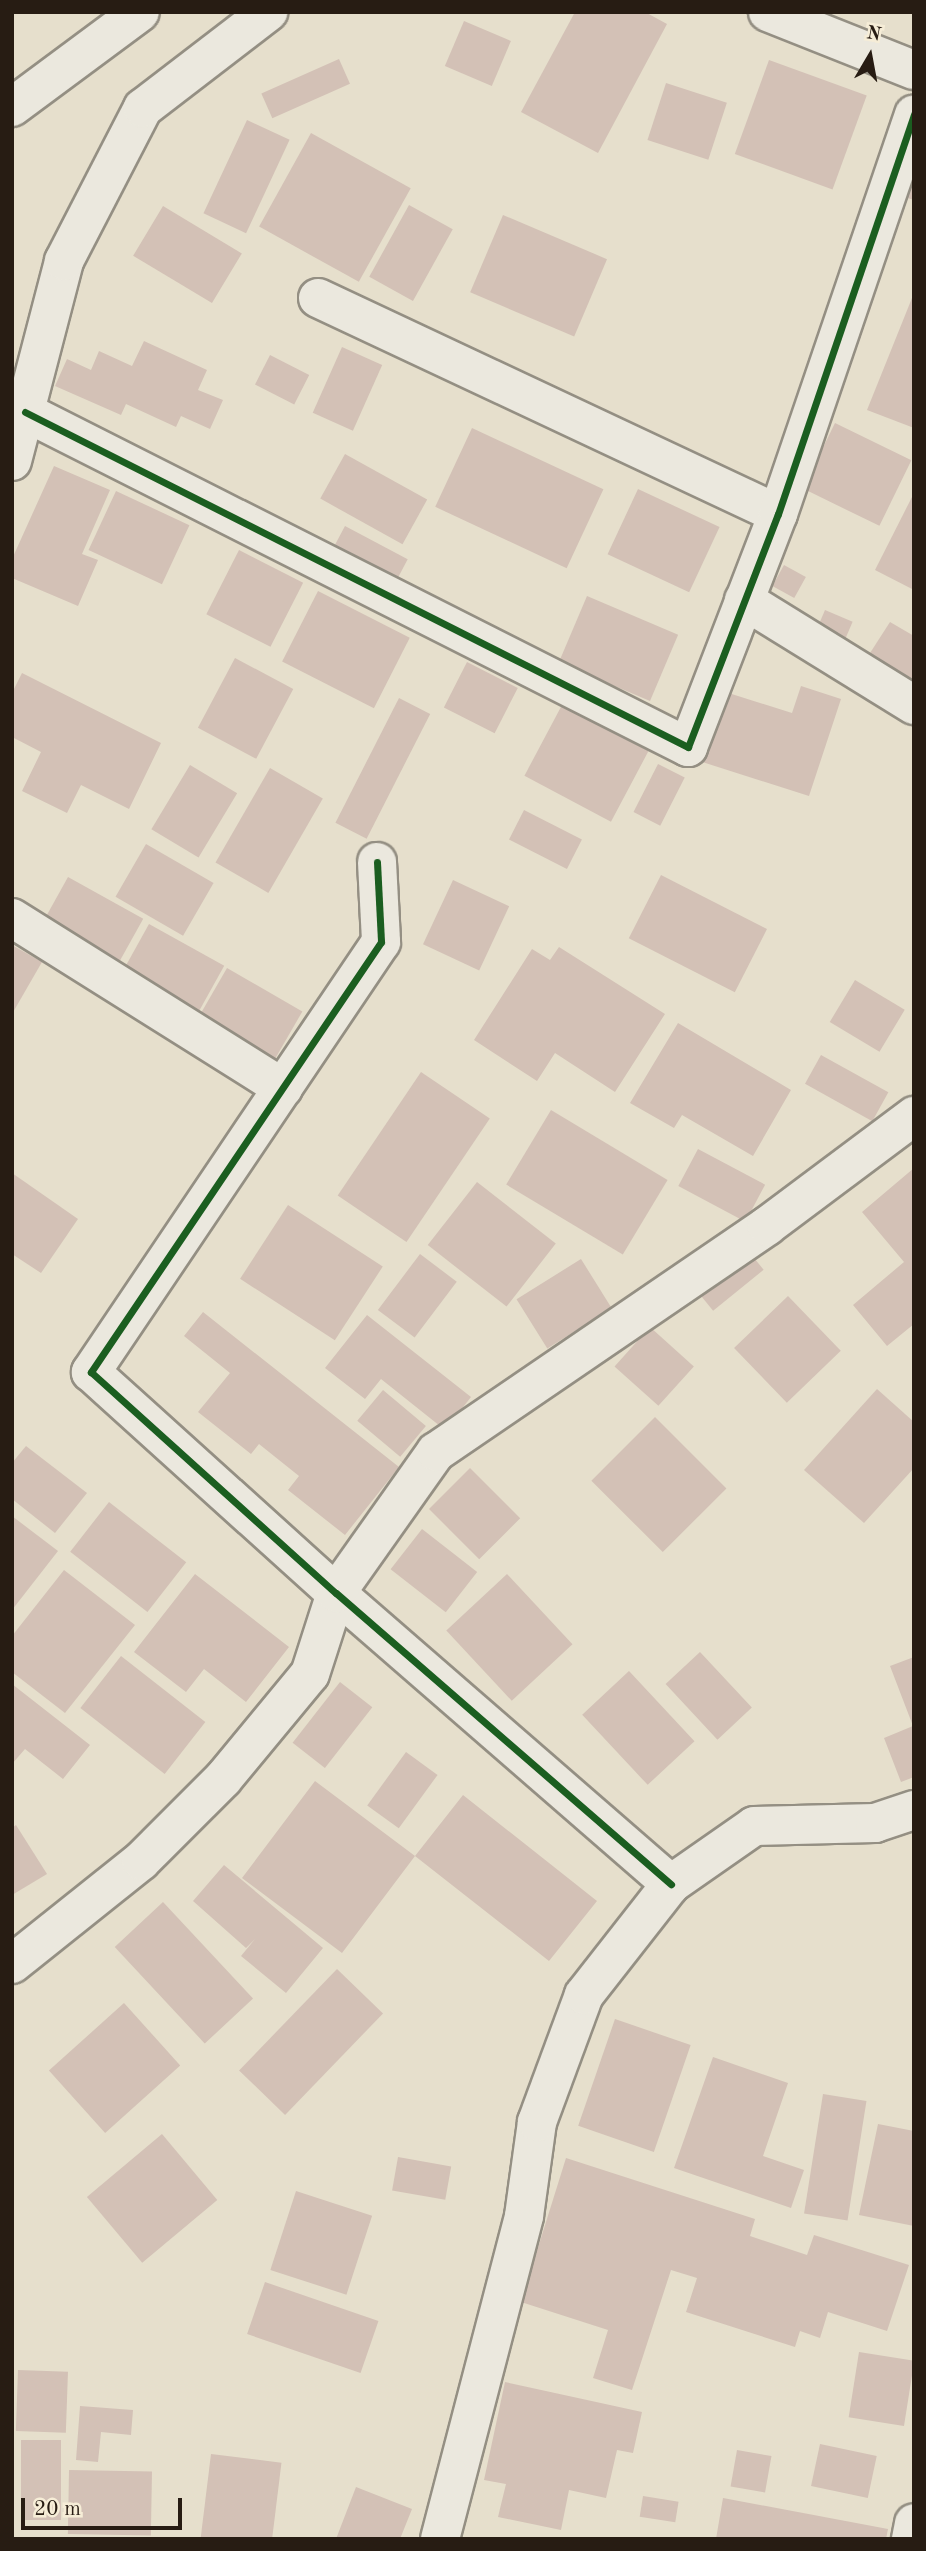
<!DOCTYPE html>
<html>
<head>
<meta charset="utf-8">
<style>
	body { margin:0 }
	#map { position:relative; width:926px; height:2551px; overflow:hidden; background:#e6dfcc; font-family:"Old Standard TT",serif }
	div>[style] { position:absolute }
	.building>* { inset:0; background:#d3c1b6; transform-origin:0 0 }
	.roads { filter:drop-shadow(2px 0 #948f83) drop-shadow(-2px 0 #948f83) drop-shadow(0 2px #948f83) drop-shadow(0 -2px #948f83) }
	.minor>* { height:38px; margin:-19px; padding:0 19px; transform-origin:19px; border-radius:19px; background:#ebe8de }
	.cycleway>* { height:7px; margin:-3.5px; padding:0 3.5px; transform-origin:3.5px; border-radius:3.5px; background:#1b5e20 }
	span { translate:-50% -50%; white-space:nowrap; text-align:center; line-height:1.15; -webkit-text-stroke:5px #f6edd7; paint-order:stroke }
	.frame { position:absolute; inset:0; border:14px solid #271c13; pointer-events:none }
	.north { position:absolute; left:835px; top:21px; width:70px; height:70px; -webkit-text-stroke:5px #f6edd7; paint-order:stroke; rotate:10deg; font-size:19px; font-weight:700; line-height:28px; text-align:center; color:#271c13 }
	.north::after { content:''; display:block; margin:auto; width:24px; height:32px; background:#271c13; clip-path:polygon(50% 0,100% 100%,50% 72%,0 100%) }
	.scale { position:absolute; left:21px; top:2498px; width:161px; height:32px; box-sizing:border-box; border:4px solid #271c13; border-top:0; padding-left:9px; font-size:21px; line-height:24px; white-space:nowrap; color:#271c13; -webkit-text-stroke:5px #f6edd7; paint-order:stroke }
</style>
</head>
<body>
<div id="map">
	<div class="building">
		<div style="clip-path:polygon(575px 12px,645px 12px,667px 24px,598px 153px,521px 112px)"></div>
		<div style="left:464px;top:21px;width:51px;height:49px;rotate:23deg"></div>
		<div style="left:339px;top:59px;width:27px;height:85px;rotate:66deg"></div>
		<div style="left:769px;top:60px;width:104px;height:100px;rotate:20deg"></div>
		<div style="left:666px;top:83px;width:64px;height:60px;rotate:18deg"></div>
		<div style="left:247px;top:120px;width:47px;height:103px;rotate:25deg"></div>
		<div style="left:311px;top:133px;width:114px;height:107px;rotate:29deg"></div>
		<div style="clip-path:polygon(914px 161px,914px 200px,901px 196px)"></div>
		<div style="left:409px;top:205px;width:50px;height:82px;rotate:29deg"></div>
		<div style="left:163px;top:206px;width:92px;height:58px;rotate:31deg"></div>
		<div style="left:503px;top:215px;width:113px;height:84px;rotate:23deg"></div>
		<div style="clip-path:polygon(914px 293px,914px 428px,867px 410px)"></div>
		<div style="clip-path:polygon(144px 341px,207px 370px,198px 390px,223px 400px,210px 429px,181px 416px,176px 427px,126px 404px,121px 415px,55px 386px,67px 359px,91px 370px,99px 351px,132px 366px)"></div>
		<div style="left:342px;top:347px;width:44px;height:72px;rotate:24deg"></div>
		<div style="left:270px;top:355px;width:44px;height:33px;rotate:27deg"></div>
		<div style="left:835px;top:423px;width:85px;height:73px;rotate:26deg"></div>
		<div style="left:472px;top:428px;width:145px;height:87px;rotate:25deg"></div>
		<div style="left:345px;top:454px;width:94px;height:51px;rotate:29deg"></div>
		<div style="clip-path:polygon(54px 466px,110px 490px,82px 554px,98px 560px,78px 606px,12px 578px,12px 559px)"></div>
		<div style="left:638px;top:489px;width:90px;height:72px;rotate:25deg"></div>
		<div style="left:116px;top:491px;width:81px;height:65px;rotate:25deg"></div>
		<div style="clip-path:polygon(914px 493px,914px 590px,875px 570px)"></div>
		<div style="left:345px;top:526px;width:71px;height:38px;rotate:28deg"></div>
		<div style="left:239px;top:550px;width:72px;height:72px;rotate:27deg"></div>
		<div style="left:784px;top:565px;width:25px;height:24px;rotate:29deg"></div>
		<div style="left:318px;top:591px;width:103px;height:79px;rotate:27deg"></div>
		<div style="left:587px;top:596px;width:99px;height:72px;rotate:23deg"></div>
		<div style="left:825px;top:610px;width:30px;height:30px;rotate:23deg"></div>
		<div style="clip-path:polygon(890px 622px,914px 636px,914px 700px,861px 667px)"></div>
		<div style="left:235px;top:658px;width:66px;height:79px;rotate:28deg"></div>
		<div style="left:467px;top:662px;width:57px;height:51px;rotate:27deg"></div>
		<div style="clip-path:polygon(22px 673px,161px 743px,129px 809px,81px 785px,67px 813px,22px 791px,41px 752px,12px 737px,12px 693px)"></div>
		<div style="clip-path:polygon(801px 686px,841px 699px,809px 796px,696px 760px,719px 690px,792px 713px)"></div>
		<div style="left:399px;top:698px;width:35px;height:140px;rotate:27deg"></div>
		<div style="left:562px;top:705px;width:98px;height:80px;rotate:28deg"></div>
		<div style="left:658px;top:764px;width:30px;height:54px;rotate:27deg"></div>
		<div style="left:190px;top:765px;width:55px;height:75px;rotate:31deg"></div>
		<div style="left:270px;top:768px;width:61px;height:109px;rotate:30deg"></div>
		<div style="left:524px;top:810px;width:65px;height:33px;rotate:27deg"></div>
		<div style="left:146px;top:844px;width:78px;height:61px;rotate:30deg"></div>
		<div style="left:661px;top:875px;width:119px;height:71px;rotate:27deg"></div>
		<div style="left:68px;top:877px;width:86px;height:53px;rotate:29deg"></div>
		<div style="left:453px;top:880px;width:62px;height:71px;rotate:25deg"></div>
		<div style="left:149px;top:924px;width:86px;height:57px;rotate:29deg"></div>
		<div style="clip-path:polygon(12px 945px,42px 962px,12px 1014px)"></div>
		<div style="clip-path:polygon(559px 947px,665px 1014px,615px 1092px,555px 1053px,537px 1081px,474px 1040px,532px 949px,550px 960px)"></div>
		<div style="left:227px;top:968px;width:87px;height:58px;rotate:30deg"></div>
		<div style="left:855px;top:980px;width:58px;height:49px;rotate:31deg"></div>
		<div style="clip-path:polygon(678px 1023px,791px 1090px,753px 1156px,682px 1115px,674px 1128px,630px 1103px)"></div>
		<div style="left:821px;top:1055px;width:77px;height:33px;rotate:29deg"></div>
		<div style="left:421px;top:1072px;width:83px;height:149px;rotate:34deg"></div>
		<div style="left:551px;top:1110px;width:136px;height:87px;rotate:31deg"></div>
		<div style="left:698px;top:1149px;width:76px;height:42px;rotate:28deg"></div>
		<div style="clip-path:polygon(914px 1168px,914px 1324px,887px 1346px,853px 1305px,904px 1262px,862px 1212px)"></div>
		<div style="clip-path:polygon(12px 1173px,78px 1219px,41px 1273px,12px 1254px)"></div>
		<div style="left:477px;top:1182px;width:100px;height:80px;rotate:38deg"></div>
		<div style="left:288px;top:1205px;width:113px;height:88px;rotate:33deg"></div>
		<div style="left:746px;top:1248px;width:28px;height:65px;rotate:51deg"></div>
		<div style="left:420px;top:1254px;width:46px;height:70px;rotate:37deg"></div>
		<div style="left:581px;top:1259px;width:58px;height:76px;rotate:58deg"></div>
		<div style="left:788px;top:1296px;width:76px;height:75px;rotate:46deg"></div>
		<div style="clip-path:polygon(203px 1312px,399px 1467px,345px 1535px,288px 1490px,299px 1476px,259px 1444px,251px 1454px,198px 1412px,230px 1373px,184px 1336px)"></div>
		<div style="clip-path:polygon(367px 1315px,471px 1397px,445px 1430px,381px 1379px,365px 1399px,325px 1368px)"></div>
		<div style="left:650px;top:1327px;width:59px;height:53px;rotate:42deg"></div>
		<div style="clip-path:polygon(877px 1389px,914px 1422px,914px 1468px,864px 1523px,804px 1470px)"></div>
		<div style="left:383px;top:1390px;width:56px;height:40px;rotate:40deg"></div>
		<div style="left:655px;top:1417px;width:101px;height:90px;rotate:45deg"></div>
		<div style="clip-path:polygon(26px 1446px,87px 1493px,55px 1533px,12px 1499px,12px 1463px)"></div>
		<div style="left:470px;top:1468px;width:71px;height:58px;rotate:45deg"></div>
		<div style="left:109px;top:1502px;width:98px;height:63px;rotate:38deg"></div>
		<div style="clip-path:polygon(12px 1516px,58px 1551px,12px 1610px)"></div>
		<div style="left:422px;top:1529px;width:70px;height:51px;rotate:38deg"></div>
		<div style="clip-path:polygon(64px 1570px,135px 1625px,65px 1713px,12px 1672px,12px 1636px)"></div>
		<div style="clip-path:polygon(195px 1574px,289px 1647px,246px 1702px,204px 1669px,186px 1692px,134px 1652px)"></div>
		<div style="left:507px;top:1574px;width:96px;height:83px;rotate:47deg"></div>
		<div style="left:700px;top:1652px;width:76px;height:47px;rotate:47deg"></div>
		<div style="left:121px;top:1656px;width:107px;height:66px;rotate:38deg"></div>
		<div style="clip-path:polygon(914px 1657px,914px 1777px,901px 1782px,884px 1738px,913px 1726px,890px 1666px)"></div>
		<div style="left:629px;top:1671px;width:96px;height:64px;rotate:47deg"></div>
		<div style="left:340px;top:1682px;width:41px;height:77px;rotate:38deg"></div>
		<div style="clip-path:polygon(12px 1684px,90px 1745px,63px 1779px,25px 1749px,12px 1764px)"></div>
		<div style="left:406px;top:1752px;width:39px;height:66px;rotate:36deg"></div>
		<div style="clip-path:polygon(315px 1781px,415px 1856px,463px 1795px,597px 1901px,549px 1961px,415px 1856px,342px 1953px,242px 1878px)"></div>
		<div style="clip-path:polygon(16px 1825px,47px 1874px,12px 1895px,12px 1828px)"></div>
		<div style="clip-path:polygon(224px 1865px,323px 1948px,286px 1993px,241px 1956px,255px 1939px,246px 1948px,193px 1901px)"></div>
		<div style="left:163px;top:1902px;width:132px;height:66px;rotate:47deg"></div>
		<div style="left:337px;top:1969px;width:64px;height:141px;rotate:44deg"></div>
		<div style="left:124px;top:2003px;width:84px;height:101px;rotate:48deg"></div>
		<div style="left:615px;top:2019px;width:80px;height:113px;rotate:19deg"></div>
		<div style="clip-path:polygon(713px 2057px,788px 2083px,763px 2156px,804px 2170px,791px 2208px,674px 2168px)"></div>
		<div style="left:823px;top:2094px;width:44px;height:121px;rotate:9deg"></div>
		<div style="clip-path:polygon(878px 2124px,914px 2131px,914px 2226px,859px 2215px)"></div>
		<div style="left:162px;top:2134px;width:86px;height:98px;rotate:50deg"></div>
		<div style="left:398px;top:2157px;width:54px;height:34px;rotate:10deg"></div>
		<div style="clip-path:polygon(566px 2158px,755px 2219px,750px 2236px,807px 2255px,814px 2235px,909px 2265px,887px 2331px,828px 2312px,820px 2338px,800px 2331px,795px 2347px,686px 2312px,697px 2278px,671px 2270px,632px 2390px,593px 2378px,608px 2330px,521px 2302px)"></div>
		<div style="left:296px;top:2191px;width:80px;height:83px;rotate:18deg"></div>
		<div style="left:265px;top:2282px;width:120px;height:55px;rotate:19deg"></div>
		<div style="left:859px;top:2352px;width:56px;height:66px;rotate:9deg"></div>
		<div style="left:18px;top:2370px;width:50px;height:61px;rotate:2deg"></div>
		<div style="clip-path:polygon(505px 2382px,642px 2412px,633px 2453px,617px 2450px,606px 2498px,569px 2490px,561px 2530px,498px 2517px,506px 2484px,484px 2480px)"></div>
		<div style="clip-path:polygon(80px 2406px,133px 2410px,131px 2435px,101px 2432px,98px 2462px,76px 2460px)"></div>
		<div style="left:21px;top:2440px;width:40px;height:80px"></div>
		<div style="left:820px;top:2444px;width:58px;height:43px;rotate:12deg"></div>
		<div style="left:737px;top:2450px;width:35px;height:37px;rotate:10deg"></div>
		<div style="left:211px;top:2454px;width:71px;height:86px;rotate:7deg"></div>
		<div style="left:69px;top:2470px;width:83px;height:64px;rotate:1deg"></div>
		<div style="clip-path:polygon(356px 2487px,412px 2509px,400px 2539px,336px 2539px)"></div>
		<div style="left:643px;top:2496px;width:36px;height:21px;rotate:9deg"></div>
		<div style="clip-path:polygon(723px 2498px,888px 2529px,886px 2539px,716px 2539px)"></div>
	</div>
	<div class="roads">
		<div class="minor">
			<div style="left:768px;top:12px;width:157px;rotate:21.7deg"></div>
			<div style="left:12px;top:107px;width:159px;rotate:-36.6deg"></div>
			<div style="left:318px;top:298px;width:508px;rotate:25.15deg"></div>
			<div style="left:25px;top:412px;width:743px;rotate:26.81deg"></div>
			<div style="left:688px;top:747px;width:250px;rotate:-68.9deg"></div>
			<div style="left:778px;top:514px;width:422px;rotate:-71.2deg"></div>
			<div style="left:12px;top:461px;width:207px;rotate:-75.4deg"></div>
			<div style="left:64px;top:261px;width:172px;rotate:-62.7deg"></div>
			<div style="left:143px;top:108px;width:158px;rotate:-37.5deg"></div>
			<div style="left:744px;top:600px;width:200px;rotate:31.7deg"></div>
			<div style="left:377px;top:862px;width:80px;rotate:87.1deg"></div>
			<div style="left:381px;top:942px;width:519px;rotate:124deg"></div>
			<div style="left:91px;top:1372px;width:330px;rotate:42.1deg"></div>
			<div style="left:336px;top:1593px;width:444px;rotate:41deg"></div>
			<div style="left:12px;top:918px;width:320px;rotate:32.1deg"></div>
			<div style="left:12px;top:1964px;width:165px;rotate:-38.6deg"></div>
			<div style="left:141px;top:1861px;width:116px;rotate:-45deg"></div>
			<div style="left:223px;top:1779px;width:136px;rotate:-50.4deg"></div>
			<div style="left:310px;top:1674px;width:85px;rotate:-72.2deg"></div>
			<div style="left:336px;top:1593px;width:173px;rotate:-54.7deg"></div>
			<div style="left:436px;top:1452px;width:401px;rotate:-34.3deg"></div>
			<div style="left:767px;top:1226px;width:184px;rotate:-36.8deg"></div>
			<div style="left:440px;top:2539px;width:334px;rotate:-75.4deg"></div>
			<div style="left:524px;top:2216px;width:95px;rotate:-82.1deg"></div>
			<div style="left:537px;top:2122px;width:135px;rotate:-69.7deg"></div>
			<div style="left:584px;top:1995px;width:141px;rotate:-51.9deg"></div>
			<div style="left:671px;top:1884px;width:101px;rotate:-34.9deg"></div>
			<div style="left:754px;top:1826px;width:121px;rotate:-1.4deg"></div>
			<div style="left:875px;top:1823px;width:41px;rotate:-18.4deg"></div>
			<div style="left:911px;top:2539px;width:16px;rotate:-79deg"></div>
		</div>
	</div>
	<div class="cycleway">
		<div style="left:25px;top:412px;width:743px;rotate:26.81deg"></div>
		<div style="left:688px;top:747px;width:250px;rotate:-68.9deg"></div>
		<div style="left:778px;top:514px;width:422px;rotate:-71.2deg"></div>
		<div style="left:377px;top:862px;width:80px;rotate:87.1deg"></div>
		<div style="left:381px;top:942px;width:519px;rotate:124deg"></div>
		<div style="left:91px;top:1372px;width:330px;rotate:42.1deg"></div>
		<div style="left:336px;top:1593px;width:444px;rotate:41deg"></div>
	</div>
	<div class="frame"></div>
	<div class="north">N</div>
	<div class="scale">20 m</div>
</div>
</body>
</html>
